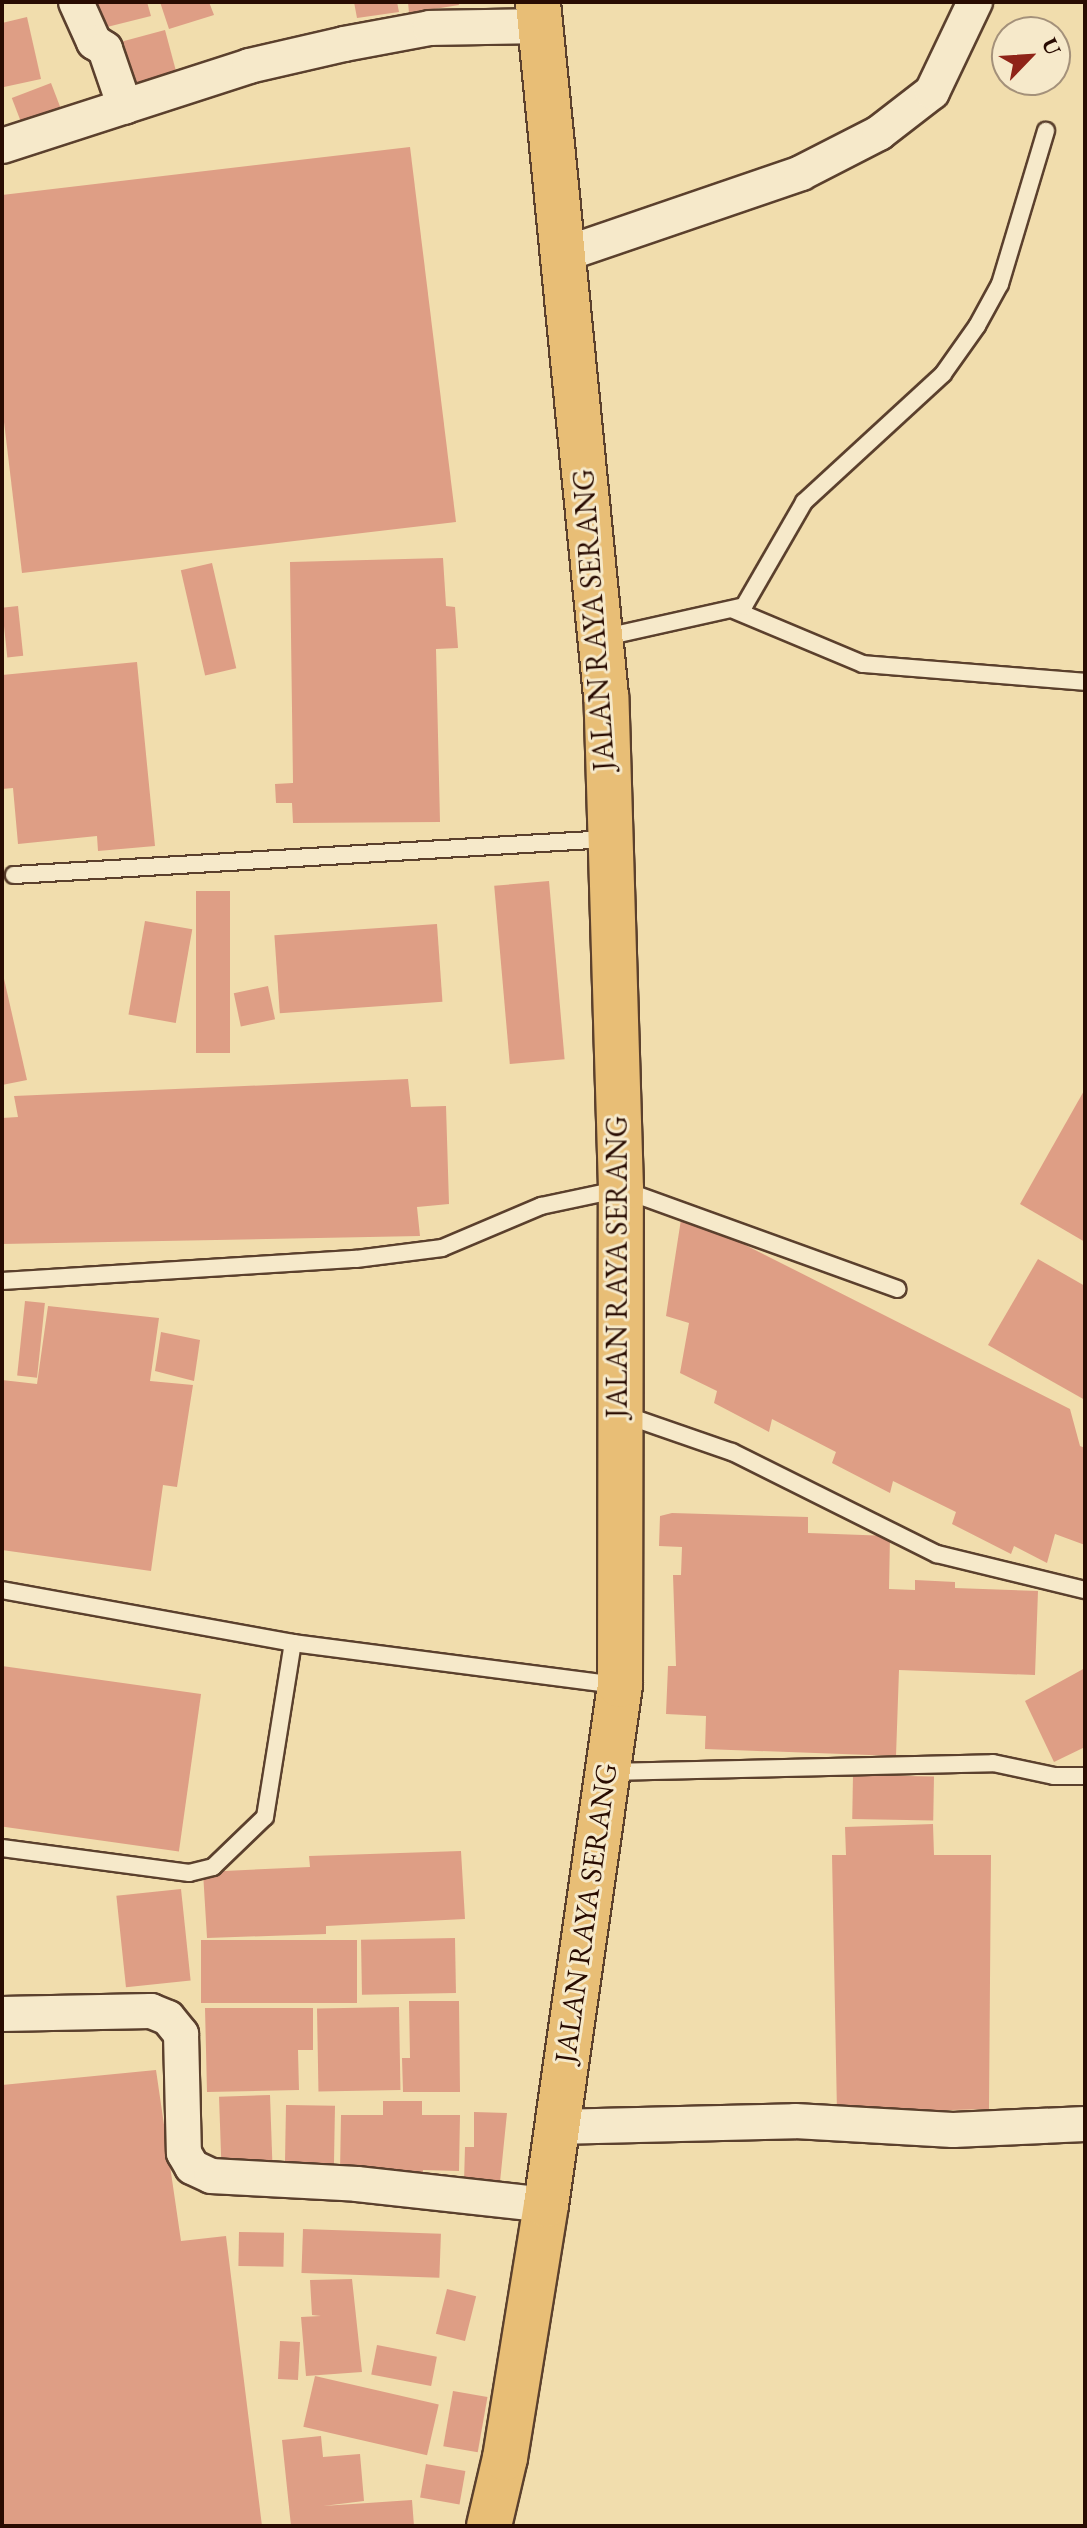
<!DOCTYPE html>
<html>
<head>
<meta charset="utf-8">
<style>
	body { margin:0 }
	#map { position:relative; width:1087px; height:2528px; overflow:hidden; background:#f1ddad; font-family:"EB Garamond",serif }
	div>[style] { position:absolute }
	.building>* { inset:0; background:#de9e85; transform-origin:0 0 }
	.roads { filter:drop-shadow(2px 0 #5b402d) drop-shadow(-2px 0 #5b402d) drop-shadow(0 2px #5b402d) drop-shadow(0 -2px #5b402d) }
	.service>* { height:16px; margin:-8px; padding:0 8px; transform-origin:8px; border-radius:8px; background:#f6e9ca }
	.minor>* { height:34px; margin:-17px; padding:0 17px; transform-origin:17px; border-radius:17px; background:#f6e9ca }
	.trunk>* { height:44px; margin:-22px; padding:0 22px; transform-origin:22px; border-radius:22px; background:#e8be76 }
	span { translate:-50% -50%; white-space:nowrap; text-align:center; line-height:1.15; -webkit-text-stroke:6px #f6e9ca; paint-order:stroke }
	.street-label { font-size:30px; color:#290c02 }
	.frame { position:absolute; inset:0; border:4px solid #290c02; pointer-events:none }
	.north { position:absolute; left:991px; top:16px; width:80px; height:80px; box-sizing:border-box; background:#f6e9ca; border:2px solid #a4917a; border-radius:50%; rotate:65deg; font-size:22px; font-weight:700; line-height:32px; text-align:center; color:#290c02 }
	.north::after { content:''; display:block; margin:auto; width:28px; height:36px; background:#8f2418; clip-path:polygon(50% 0,100% 100%,50% 72%,0 100%) }
</style>
</head>
<body>
<div id="map">
	<div class="building">
		<div style="clip-path:polygon(88px 2px,147px 2px,151px 16px,95px 30px)"></div>
		<div style="clip-path:polygon(160px 2px,209px 2px,214px 15px,169px 29px)"></div>
		<div style="clip-path:polygon(354px 2px,397px 2px,399px 12px,357px 18px)"></div>
		<div style="clip-path:polygon(408px 2px,458px 2px,459px 5px,409px 13px)"></div>
		<div style="clip-path:polygon(27px 17px,41px 79px,4px 87px,2px 23px)"></div>
		<div style="left:165px;top:30px;width:51px;height:53px;rotate:75deg"></div>
		<div style="left:51px;top:83px;width:31px;height:42px;rotate:69deg"></div>
		<div style="clip-path:polygon(410px 147px,456px 522px,22px 573px,2px 405px,2px 195px)"></div>
		<div style="clip-path:polygon(443px 558px,446px 606px,455px 607px,458px 648px,436px 649px,440px 822px,293px 823px,292px 803px,276px 803px,275px 784px,293px 783px,290px 562px)"></div>
		<div style="left:212px;top:563px;width:108px;height:32px;rotate:77deg"></div>
		<div style="left:18px;top:606px;width:50px;height:16px;rotate:84deg"></div>
		<div style="clip-path:polygon(137px 662px,155px 846px,98px 851px,97px 836px,18px 844px,13px 788px,2px 789px,2px 675px)"></div>
		<div style="left:549px;top:881px;width:179px;height:55px;rotate:85deg"></div>
		<div style="left:196px;top:891px;width:34px;height:162px"></div>
		<div style="left:145px;top:921px;width:48px;height:95px;rotate:10deg"></div>
		<div style="left:437px;top:924px;width:78px;height:163px;rotate:86deg"></div>
		<div style="clip-path:polygon(2px 970px,27px 1080px,2px 1085px)"></div>
		<div style="left:268px;top:986px;width:34px;height:35px;rotate:78deg"></div>
		<div style="clip-path:polygon(408px 1079px,411px 1107px,446px 1106px,449px 1204px,417px 1207px,420px 1236px,2px 1244px,2px 1118px,18px 1117px,14px 1096px)"></div>
		<div style="clip-path:polygon(1085px 1089px,1085px 1242px,1020px 1204px)"></div>
		<div style="clip-path:polygon(682px 1213px,1070px 1409px,1080px 1446px,1085px 1448px,1085px 1545px,1055px 1534px,1047px 1563px,1014px 1546px,1011px 1554px,952px 1524px,956px 1512px,893px 1481px,890px 1493px,832px 1463px,836px 1452px,772px 1419px,769px 1432px,714px 1403px,717px 1391px,680px 1373px,689px 1323px,666px 1316px)"></div>
		<div style="clip-path:polygon(1038px 1259px,1085px 1286px,1085px 1400px,988px 1345px)"></div>
		<div style="left:25px;top:1301px;width:20px;height:75px;rotate:6deg"></div>
		<div style="clip-path:polygon(48px 1306px,159px 1318px,150px 1381px,193px 1385px,177px 1487px,163px 1485px,151px 1571px,2px 1550px,2px 1380px,37px 1384px)"></div>
		<div style="clip-path:polygon(161px 1332px,200px 1340px,194px 1381px,155px 1371px)"></div>
		<div style="clip-path:polygon(672px 1513px,808px 1517px,808px 1533px,890px 1536px,889px 1589px,915px 1590px,915px 1580px,955px 1582px,955px 1588px,1038px 1591px,1035px 1675px,899px 1670px,896px 1756px,705px 1749px,706px 1716px,666px 1714px,668px 1666px,676px 1666px,673px 1575px,681px 1575px,682px 1547px,659px 1546px,660px 1516px)"></div>
		<div style="left:2px;top:1666px;width:201px;height:159px;rotate:8deg"></div>
		<div style="clip-path:polygon(1085px 1668px,1085px 1747px,1054px 1762px,1025px 1701px)"></div>
		<div style="left:853px;top:1775px;width:81px;height:44px;rotate:1deg"></div>
		<div style="clip-path:polygon(933px 1824px,934px 1855px,991px 1855px,989px 2109px,837px 2113px,832px 1855px,846px 1855px,845px 1827px)"></div>
		<div style="clip-path:polygon(461px 1851px,465px 1919px,326px 1926px,326px 1934px,207px 1938px,203px 1872px,310px 1867px,309px 1856px)"></div>
		<div style="left:181px;top:1889px;width:92px;height:65px;rotate:84deg"></div>
		<div style="left:455px;top:1938px;width:55px;height:94px;rotate:89deg"></div>
		<div style="left:201px;top:1940px;width:156px;height:63px"></div>
		<div style="clip-path:polygon(409px 2001px,459px 2001px,460px 2092px,403px 2092px,402px 2058px,410px 2058px)"></div>
		<div style="left:399px;top:2007px;width:83px;height:82px;rotate:89deg"></div>
		<div style="clip-path:polygon(205px 2008px,313px 2008px,313px 2050px,298px 2050px,299px 2090px,207px 2092px)"></div>
		<div style="clip-path:polygon(156px 2070px,181px 2241px,226px 2236px,262px 2526px,2px 2526px,2px 2085px)"></div>
		<div style="left:270px;top:2095px;width:75px;height:51px;rotate:88deg"></div>
		<div style="clip-path:polygon(383px 2101px,422px 2101px,422px 2115px,460px 2115px,459px 2171px,423px 2170px,422px 2180px,340px 2172px,341px 2115px,383px 2115px)"></div>
		<div style="left:286px;top:2105px;width:49px;height:64px;rotate:1deg"></div>
		<div style="clip-path:polygon(474px 2112px,507px 2113px,500px 2182px,464px 2182px,465px 2147px,474px 2147px)"></div>
		<div style="left:303px;top:2229px;width:138px;height:44px;rotate:2deg"></div>
		<div style="left:239px;top:2232px;width:45px;height:34px;rotate:1deg"></div>
		<div style="clip-path:polygon(352px 2279px,362px 2372px,306px 2376px,301px 2317px,321px 2316px,312px 2315px,310px 2280px)"></div>
		<div style="left:447px;top:2289px;width:30px;height:46px;rotate:14deg"></div>
		<div style="left:280px;top:2341px;width:20px;height:38px;rotate:3deg"></div>
		<div style="left:377px;top:2345px;width:61px;height:30px;rotate:11deg"></div>
		<div style="left:315px;top:2376px;width:127px;height:52px;rotate:13deg"></div>
		<div style="left:453px;top:2391px;width:35px;height:56px;rotate:10deg"></div>
		<div style="clip-path:polygon(321px 2436px,323px 2457px,360px 2454px,364px 2501px,323px 2506px,412px 2500px,414px 2526px,291px 2526px,282px 2440px)"></div>
		<div style="left:426px;top:2464px;width:40px;height:34px;rotate:10deg"></div>
	</div>
	<div class="roads">
		<div class="service">
			<div style="left:734px;top:610px;width:140px;rotate:22.7deg"></div>
			<div style="left:863px;top:664px;width:223px;rotate:4.6deg"></div>
			<div style="left:601px;top:638px;width:147px;rotate:-12.6deg"></div>
			<div style="left:744px;top:606px;width:120px;rotate:-60deg"></div>
			<div style="left:804px;top:502px;width:189px;rotate:-42.6deg"></div>
			<div style="left:943px;top:374px;width:59px;rotate:-54.7deg"></div>
			<div style="left:977px;top:326px;width:48px;rotate:-61.3deg"></div>
			<div style="left:1000px;top:284px;width:160px;rotate:-73.3deg"></div>
			<div style="left:14px;top:875px;width:594px;rotate:-3.47deg"></div>
			<div style="left:2px;top:1281px;width:355px;rotate:-3.6deg"></div>
			<div style="left:356px;top:1259px;width:87px;rotate:-7.3deg"></div>
			<div style="left:442px;top:1248px;width:108px;rotate:-23deg"></div>
			<div style="left:541px;top:1206px;width:82px;rotate:-12deg"></div>
			<div style="left:621px;top:1189px;width:294px;rotate:19.9deg"></div>
			<div style="left:622px;top:1414px;width:116px;rotate:19.1deg"></div>
			<div style="left:732px;top:1452px;width:229px;rotate:26.5deg"></div>
			<div style="left:937px;top:1554px;width:152px;rotate:13.7deg"></div>
			<div style="left:2px;top:1590px;width:296px;rotate:10.3deg"></div>
			<div style="left:293px;top:1643px;width:328px;rotate:7.4deg"></div>
			<div style="left:609px;top:1772px;width:384px;rotate:-1.3deg"></div>
			<div style="left:993px;top:1763px;width:62px;rotate:12deg"></div>
			<div style="left:1054px;top:1776px;width:31px"></div>
			<div style="left:2px;top:1848px;width:189px;rotate:7.6deg"></div>
			<div style="left:189px;top:1873px;width:25px;rotate:-14deg"></div>
			<div style="left:213px;top:1867px;width:72px;rotate:-43.9deg"></div>
			<div style="left:265px;top:1817px;width:176px;rotate:-80.9deg"></div>
		</div>
		<div class="minor">
			<div style="left:76px;top:2px;width:44px;rotate:65.8deg"></div>
			<div style="left:94px;top:42px;width:13px;rotate:32deg"></div>
			<div style="left:105px;top:49px;width:61px;rotate:71deg"></div>
			<div style="left:2px;top:146px;width:260px;rotate:-17.9deg"></div>
			<div style="left:249px;top:66px;width:98px;rotate:-13deg"></div>
			<div style="left:344px;top:44px;width:87px;rotate:-10.5deg"></div>
			<div style="left:430px;top:28px;width:111px;rotate:-1deg"></div>
			<div style="left:562px;top:255px;width:253px;rotate:-18.9deg"></div>
			<div style="left:801px;top:173px;width:88px;rotate:-27.1deg"></div>
			<div style="left:879px;top:133px;width:67px;rotate:-37.7deg"></div>
			<div style="left:932px;top:92px;width:100px;rotate:-64.5deg"></div>
			<div style="left:2px;top:2014px;width:149px;rotate:-1.2deg"></div>
			<div style="left:151px;top:2011px;width:18px;rotate:22deg"></div>
			<div style="left:168px;top:2018px;width:21px;rotate:51deg"></div>
			<div style="left:181px;top:2034px;width:119px;rotate:88.6deg"></div>
			<div style="left:184px;top:2153px;width:16px;rotate:60deg"></div>
			<div style="left:192px;top:2167px;width:21px;rotate:25deg"></div>
			<div style="left:211px;top:2176px;width:146px;rotate:3.1deg"></div>
			<div style="left:357px;top:2184px;width:190px;rotate:6.3deg"></div>
			<div style="left:555px;top:2127px;width:240px;rotate:-1.4deg"></div>
			<div style="left:795px;top:2121px;width:158px;rotate:3.3deg"></div>
			<div style="left:953px;top:2130px;width:132px;rotate:-2.6deg"></div>
		</div>
		<div class="trunk">
			<div style="left:489px;top:2526px;width:70px;rotate:-76.8deg"></div>
			<div style="left:505px;top:2458px;width:256px;rotate:-80.8deg"></div>
			<div style="left:546px;top:2205px;width:525px;rotate:-81.9deg"></div>
			<div style="left:620px;top:1685px;width:496px;rotate:-89.9deg"></div>
			<div style="left:621px;top:1189px;width:493px;rotate:-91.7deg"></div>
			<div style="left:606px;top:696px;width:697px;rotate:-95.6deg"></div>
		</div>
	</div>
	<div class="street-label">
		<span style="left:594px;top:620px;rotate:-94deg">JALAN RAYA SERANG</span>
		<span style="left:617px;top:1267px;rotate:-90deg">JALAN RAYA SERANG</span>
		<span style="left:586px;top:1913px;rotate:-82deg">JALAN RAYA SERANG</span>
	</div>
	<div class="frame"></div>
	<div class="north">U</div>
</div>
</body>
</html>
